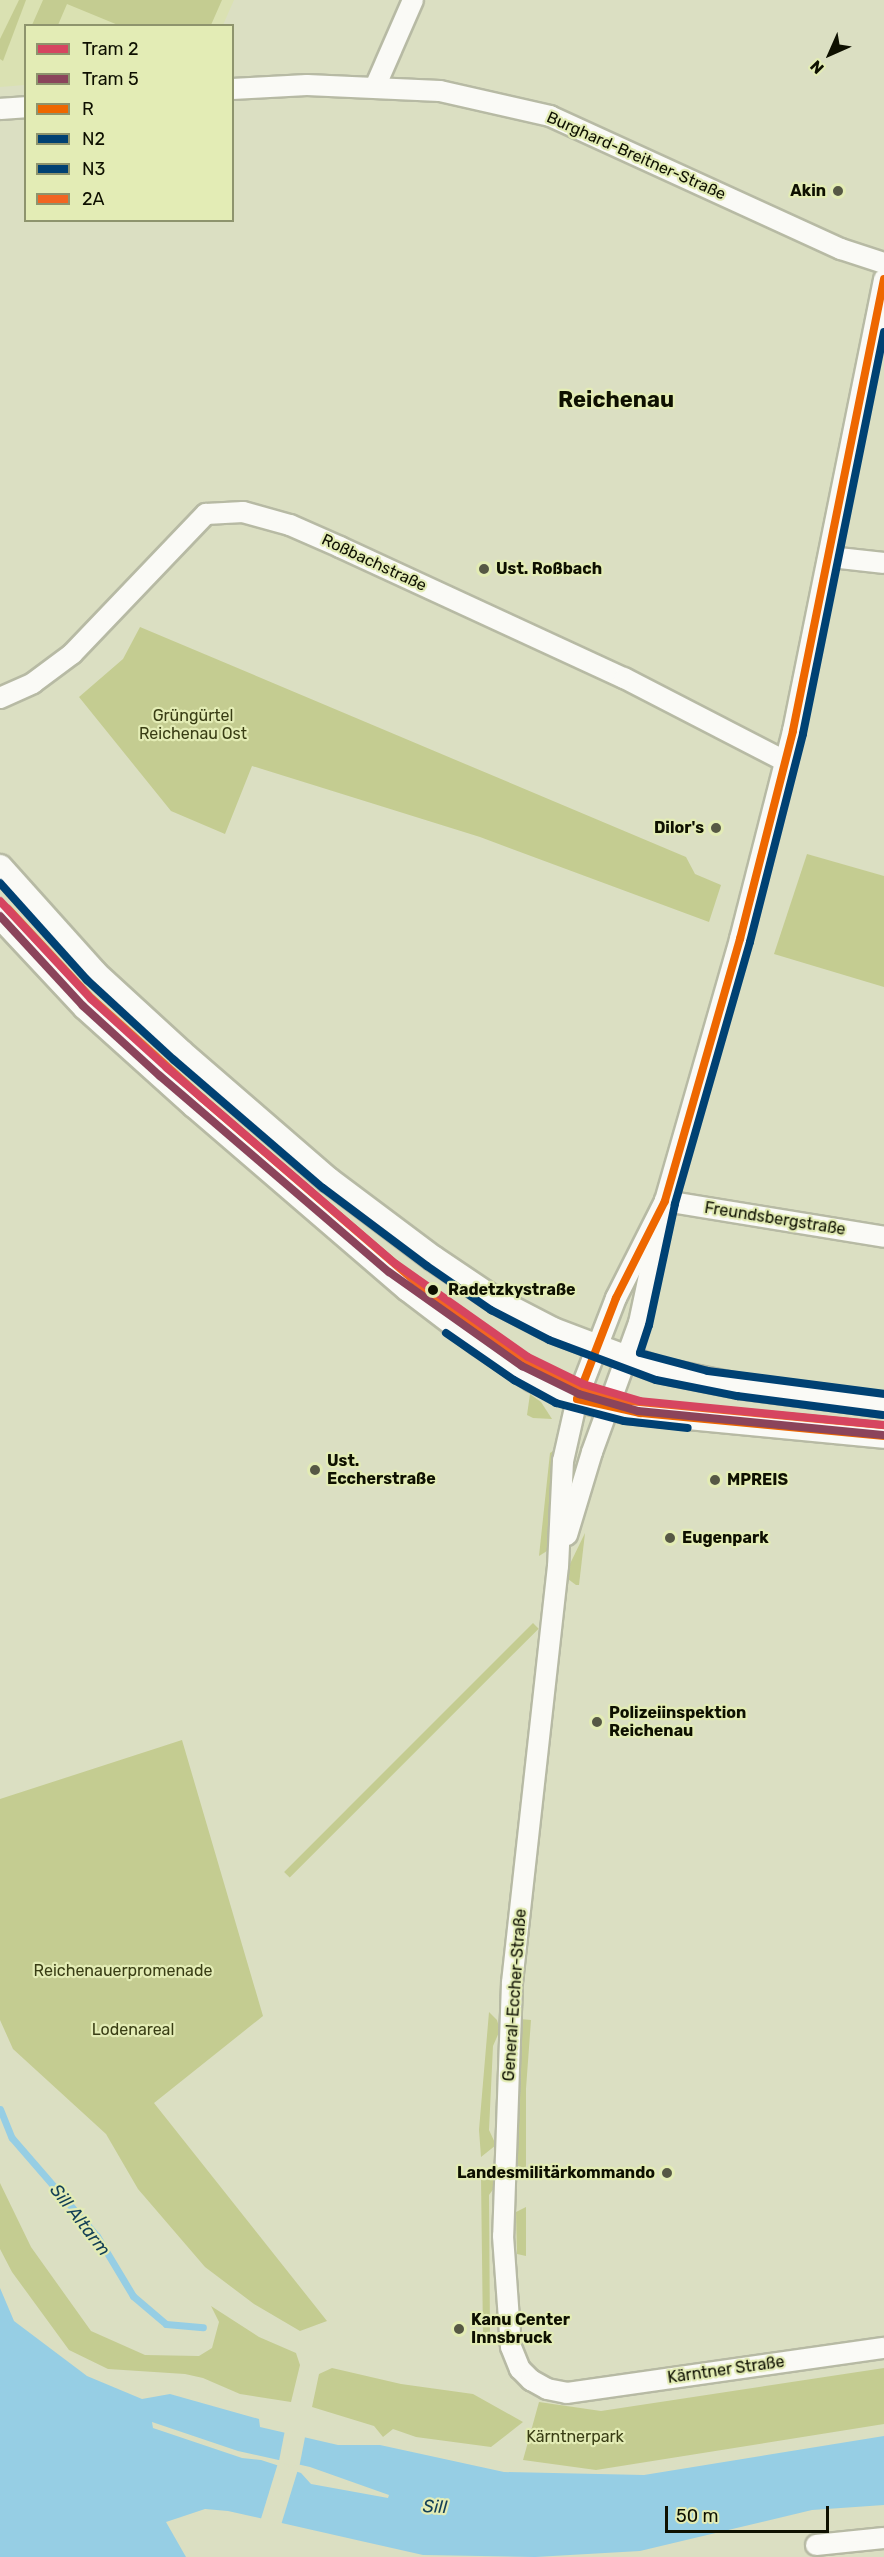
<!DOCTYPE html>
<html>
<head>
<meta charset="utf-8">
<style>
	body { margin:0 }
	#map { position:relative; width:884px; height:2557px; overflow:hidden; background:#dbdfc2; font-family:Rubik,sans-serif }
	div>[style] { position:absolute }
	.built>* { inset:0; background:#dae1b2 }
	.green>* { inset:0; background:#c4cc91; transform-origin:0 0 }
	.water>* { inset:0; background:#96cee4 }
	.pier>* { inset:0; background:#dbdfc2; transform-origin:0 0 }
	.stream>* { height:7px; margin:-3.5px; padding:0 3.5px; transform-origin:3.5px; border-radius:3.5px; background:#96cee4 }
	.roads { filter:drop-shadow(2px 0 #b7baa4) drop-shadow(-2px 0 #b7baa4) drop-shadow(0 2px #b7baa4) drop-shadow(0 -2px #b7baa4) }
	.minor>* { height:20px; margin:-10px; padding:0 10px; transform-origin:10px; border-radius:10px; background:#fafaf6 }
	.tertiary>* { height:24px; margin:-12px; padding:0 12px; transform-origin:12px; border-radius:12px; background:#fafaf6 }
	.bus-1>* { height:8px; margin:-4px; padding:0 4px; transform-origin:4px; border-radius:4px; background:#ee6700 }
	.bus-2>* { height:8px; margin:-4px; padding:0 4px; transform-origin:4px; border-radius:4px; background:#004173 }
	.bus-3>* { height:8px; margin:-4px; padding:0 4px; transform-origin:4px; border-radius:4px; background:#004173 }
	.bus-4>* { height:8px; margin:-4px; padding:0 4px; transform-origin:4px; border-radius:4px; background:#f26522 }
	.tram-1>* { height:8px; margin:-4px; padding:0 4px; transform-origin:4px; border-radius:4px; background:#d64560 }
	.tram-2>* { height:8px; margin:-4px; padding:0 4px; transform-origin:4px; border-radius:4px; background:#8b445b }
	.dots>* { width:16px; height:16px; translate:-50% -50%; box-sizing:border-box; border:3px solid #e3ecb5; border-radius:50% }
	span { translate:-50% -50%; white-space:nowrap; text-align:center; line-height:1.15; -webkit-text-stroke:4.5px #e3ecb5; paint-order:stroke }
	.street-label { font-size:16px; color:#0e1000 }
	.poi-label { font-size:16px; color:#0e1000; font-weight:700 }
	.right { translate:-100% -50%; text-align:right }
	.left { translate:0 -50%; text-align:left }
	.park-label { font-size:16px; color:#393d14 }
	.stop-label { font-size:16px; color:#0e1000; font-weight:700 }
	.water-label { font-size:18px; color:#123f56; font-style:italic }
	.district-label { font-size:22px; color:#0e1000; font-weight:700 }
	.legend { position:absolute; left:24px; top:24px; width:210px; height:198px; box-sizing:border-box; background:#e3ecb5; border:2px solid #8e946d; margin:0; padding:8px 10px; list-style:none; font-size:18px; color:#0e1000 }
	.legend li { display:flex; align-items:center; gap:12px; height:30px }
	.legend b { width:30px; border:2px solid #8e946d }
	.north { position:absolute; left:800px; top:24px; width:60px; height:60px; -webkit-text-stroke:4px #e3ecb5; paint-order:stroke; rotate:225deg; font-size:16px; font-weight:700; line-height:24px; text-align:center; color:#0e1000 }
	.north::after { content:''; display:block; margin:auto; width:21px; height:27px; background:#0e1000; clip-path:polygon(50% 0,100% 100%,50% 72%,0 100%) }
	.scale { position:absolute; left:665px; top:2506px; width:164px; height:27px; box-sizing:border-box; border:3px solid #0e1000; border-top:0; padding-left:8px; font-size:18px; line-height:21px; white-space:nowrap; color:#0e1000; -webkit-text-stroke:4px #e3ecb5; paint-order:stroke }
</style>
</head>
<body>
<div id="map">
	<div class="built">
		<div style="clip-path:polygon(0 0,234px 0,223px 25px,26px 26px,25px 85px,0 87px)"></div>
	</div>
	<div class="green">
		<div style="clip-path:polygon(19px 0,26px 0,3px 61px,0 59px,0 39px)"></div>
		<div style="clip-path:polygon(43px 0,222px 0,211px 25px,118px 25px,67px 4px,58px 25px,32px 25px)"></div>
		<div style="clip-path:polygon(140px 627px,686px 857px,695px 874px,721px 885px,709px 922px,480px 837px,252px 766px,225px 834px,171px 811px,79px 697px,123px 659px)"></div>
		<div style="clip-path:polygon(807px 854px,884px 876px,884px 987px,774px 954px)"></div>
		<div style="clip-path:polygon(530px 1394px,541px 1402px,552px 1419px,533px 1418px,527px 1415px)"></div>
		<div style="clip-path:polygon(553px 1451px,556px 1455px,554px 1479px,547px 1551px,539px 1556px,550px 1453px)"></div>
		<div style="clip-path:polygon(585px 1533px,579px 1585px,576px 1585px,568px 1579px,567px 1570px)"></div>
		<div style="left:533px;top:1623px;width:8px;height:352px;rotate:45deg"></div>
		<div style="clip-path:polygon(182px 1740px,263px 2016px,154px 2103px,327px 2321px,300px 2331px,254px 2304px,205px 2267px,138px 2189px,106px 2134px,13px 2049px,0 2020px,0 1799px)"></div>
		<div style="clip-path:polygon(489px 2012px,497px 2020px,500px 2030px,493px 2046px,489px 2130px,496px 2145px,481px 2157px,479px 2130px)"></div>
		<div style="clip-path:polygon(520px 2019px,531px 2020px,526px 2089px,526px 2169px,516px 2165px)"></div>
		<div style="clip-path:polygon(496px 2165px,497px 2184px,489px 2195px,490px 2336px,483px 2336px,481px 2178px)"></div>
		<div style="clip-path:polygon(0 2183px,31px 2247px,91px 2331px,145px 2355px,199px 2356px,212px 2348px,219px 2322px,211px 2306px,259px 2337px,296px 2353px,300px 2365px,291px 2402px,240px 2394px,203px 2378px,185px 2374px,108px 2369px,69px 2350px,12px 2272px,0 2249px)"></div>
		<div style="clip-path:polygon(526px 2207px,526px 2256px,517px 2254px,516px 2212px)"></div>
		<div style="clip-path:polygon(332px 2368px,401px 2384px,473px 2394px,523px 2422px,491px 2447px,416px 2437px,393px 2429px,383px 2437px,374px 2426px,312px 2407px,319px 2374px)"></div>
		<div style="clip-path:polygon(884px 2368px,884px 2424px,596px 2470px,523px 2460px,539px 2402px,601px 2411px)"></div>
	</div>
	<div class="water">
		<div style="clip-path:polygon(evenodd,0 2288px,14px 2321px,87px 2376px,142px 2399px,170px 2394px,259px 2419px,260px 2427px,338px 2445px,380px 2445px,504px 2472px,644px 2475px,884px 2436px,884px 2505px,812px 2510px,640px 2551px,535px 2557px,423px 2555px,228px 2511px,205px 2509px,166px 2522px,186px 2557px,0 2557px,0 2288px,152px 2422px,238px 2451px,310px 2467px,389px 2495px,388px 2498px,311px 2484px,301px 2473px,261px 2460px,242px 2458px,153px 2428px,152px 2422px)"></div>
	</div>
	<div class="pier">
		<div style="left:285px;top:2430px;width:21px;height:33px;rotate:11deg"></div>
		<div style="left:278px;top:2463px;width:21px;height:60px;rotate:17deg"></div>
	</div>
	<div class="stream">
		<div style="left:0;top:2109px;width:31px;rotate:68deg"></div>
		<div style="left:12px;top:2138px;width:130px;rotate:49.1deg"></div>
		<div style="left:97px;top:2236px;width:70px;rotate:59deg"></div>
		<div style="left:133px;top:2296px;width:43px;rotate:40.3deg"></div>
		<div style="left:166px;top:2324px;width:37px;rotate:5deg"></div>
	</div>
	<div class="roads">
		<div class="minor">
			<div style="left:375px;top:87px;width:95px;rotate:-66.4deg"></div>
			<div style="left:232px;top:89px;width:75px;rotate:-3.1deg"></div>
			<div style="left:307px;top:85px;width:133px;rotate:2.6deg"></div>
			<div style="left:440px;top:91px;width:113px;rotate:12.8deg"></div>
			<div style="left:550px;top:116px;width:320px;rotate:24.6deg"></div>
			<div style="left:841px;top:249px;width:45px;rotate:18deg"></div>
			<div style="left:0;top:109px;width:26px;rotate:-4deg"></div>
			<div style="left:830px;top:557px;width:54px;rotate:6.3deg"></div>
			<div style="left:0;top:698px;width:36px;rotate:-24deg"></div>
			<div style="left:33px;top:683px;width:49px;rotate:-36.6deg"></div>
			<div style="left:72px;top:654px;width:194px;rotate:-46.3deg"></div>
			<div style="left:206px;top:514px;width:37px;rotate:-3deg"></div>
			<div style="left:243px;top:512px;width:49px;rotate:15.5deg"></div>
			<div style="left:290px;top:525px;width:55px;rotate:23.7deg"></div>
			<div style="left:340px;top:547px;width:313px;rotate:24.8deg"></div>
			<div style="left:624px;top:678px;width:181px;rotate:27.3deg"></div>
			<div style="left:665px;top:1201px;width:109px;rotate:116.8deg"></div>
			<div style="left:616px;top:1298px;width:108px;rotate:111.1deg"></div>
			<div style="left:577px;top:1399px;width:64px;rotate:102.7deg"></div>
			<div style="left:563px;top:1461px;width:105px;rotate:92.7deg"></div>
			<div style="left:558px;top:1566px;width:420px;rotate:96.3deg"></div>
			<div style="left:512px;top:1983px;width:253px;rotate:92deg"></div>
			<div style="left:503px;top:2236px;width:111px;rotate:85.9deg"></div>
			<div style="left:511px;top:2347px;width:24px;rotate:68deg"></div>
			<div style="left:520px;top:2369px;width:16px;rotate:45deg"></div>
			<div style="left:531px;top:2380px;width:18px;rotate:29deg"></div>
			<div style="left:547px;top:2389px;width:20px;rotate:11deg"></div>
			<div style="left:567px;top:2393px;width:320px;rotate:-8.1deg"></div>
			<div style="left:665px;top:1201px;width:222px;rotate:9.3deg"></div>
			<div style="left:567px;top:1535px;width:87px;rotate:-73.2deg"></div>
			<div style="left:592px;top:1452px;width:137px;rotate:-70deg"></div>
			<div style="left:639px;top:1323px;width:125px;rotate:-78deg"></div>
			<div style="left:665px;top:1201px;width:273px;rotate:-74deg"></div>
			<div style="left:740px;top:939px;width:215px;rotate:-75.7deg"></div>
			<div style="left:793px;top:731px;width:461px;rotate:-78.6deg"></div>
			<div style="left:816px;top:2545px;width:68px;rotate:-5.9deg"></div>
		</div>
		<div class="tertiary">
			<div style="left:0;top:867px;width:142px;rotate:48.1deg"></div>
			<div style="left:95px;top:973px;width:117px;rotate:42.6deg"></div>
			<div style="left:181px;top:1052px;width:196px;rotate:40.9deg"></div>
			<div style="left:329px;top:1180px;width:130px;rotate:36.9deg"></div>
			<div style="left:433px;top:1258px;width:77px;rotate:33.9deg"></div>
			<div style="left:497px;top:1301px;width:63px;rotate:27.4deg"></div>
			<div style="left:553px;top:1330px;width:113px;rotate:20.7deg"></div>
			<div style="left:659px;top:1370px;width:81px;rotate:11.4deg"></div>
			<div style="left:738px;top:1386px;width:147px;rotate:7.4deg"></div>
			<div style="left:0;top:916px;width:125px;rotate:47deg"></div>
			<div style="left:85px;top:1007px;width:148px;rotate:42deg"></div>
			<div style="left:195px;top:1106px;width:281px;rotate:40.7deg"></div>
			<div style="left:408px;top:1289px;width:89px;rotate:37.3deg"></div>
			<div style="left:479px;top:1343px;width:65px;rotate:33.7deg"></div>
			<div style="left:533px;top:1379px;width:48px;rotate:24.4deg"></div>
			<div style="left:577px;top:1399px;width:50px;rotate:13.8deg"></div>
			<div style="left:626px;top:1411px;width:259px;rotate:5.5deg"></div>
		</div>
	</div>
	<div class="bus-1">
		<div style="left:884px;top:279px;width:461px;rotate:101.4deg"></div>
		<div style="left:793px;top:731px;width:215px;rotate:104.3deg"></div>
		<div style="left:740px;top:939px;width:273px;rotate:106deg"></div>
		<div style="left:665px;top:1201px;width:109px;rotate:116.8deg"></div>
		<div style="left:616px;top:1298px;width:108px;rotate:111.1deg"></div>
		<div style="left:577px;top:1399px;width:65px;rotate:12.5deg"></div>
		<div style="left:640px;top:1413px;width:245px;rotate:5.4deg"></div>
	</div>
	<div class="bus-2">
		<div style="left:0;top:883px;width:130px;rotate:48.1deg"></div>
		<div style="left:87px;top:980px;width:118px;rotate:42.6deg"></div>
		<div style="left:174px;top:1060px;width:196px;rotate:40.7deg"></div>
		<div style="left:323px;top:1188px;width:130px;rotate:36.9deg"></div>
		<div style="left:427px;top:1266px;width:78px;rotate:34.5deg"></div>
		<div style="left:491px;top:1310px;width:65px;rotate:27.3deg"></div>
		<div style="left:549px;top:1340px;width:114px;rotate:20.5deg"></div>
		<div style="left:656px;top:1380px;width:83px;rotate:11.2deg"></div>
		<div style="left:737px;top:1396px;width:147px;rotate:7.4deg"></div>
		<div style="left:446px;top:1333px;width:83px;rotate:34.7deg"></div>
		<div style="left:514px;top:1380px;width:48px;rotate:28.7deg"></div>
		<div style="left:556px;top:1403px;width:70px;rotate:14.8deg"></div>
		<div style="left:624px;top:1421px;width:64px;rotate:6.2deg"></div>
	</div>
	<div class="bus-3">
		<div style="left:884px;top:332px;width:410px;rotate:101.4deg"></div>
		<div style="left:803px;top:734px;width:215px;rotate:104.3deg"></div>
		<div style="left:750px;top:942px;width:273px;rotate:106deg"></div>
		<div style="left:675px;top:1204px;width:124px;rotate:102.1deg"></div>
		<div style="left:649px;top:1325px;width:29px;rotate:108deg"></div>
		<div style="left:640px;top:1353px;width:70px;rotate:14.8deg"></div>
		<div style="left:708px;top:1371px;width:177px;rotate:7.4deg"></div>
	</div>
	<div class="bus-4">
		<div style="left:8px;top:909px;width:123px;rotate:47deg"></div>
		<div style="left:92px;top:999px;width:148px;rotate:42deg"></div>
		<div style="left:202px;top:1098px;width:281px;rotate:40.7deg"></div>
		<div style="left:415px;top:1281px;width:88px;rotate:37.1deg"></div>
		<div style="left:485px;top:1334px;width:64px;rotate:34.2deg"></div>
		<div style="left:538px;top:1370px;width:46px;rotate:24.3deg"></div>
		<div style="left:580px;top:1389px;width:49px;rotate:14deg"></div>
		<div style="left:628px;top:1401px;width:257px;rotate:5.4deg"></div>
	</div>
	<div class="tram-1">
		<div style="left:0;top:901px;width:134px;rotate:47.1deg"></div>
		<div style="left:91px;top:999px;width:103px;rotate:42.2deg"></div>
		<div style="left:167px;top:1068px;width:301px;rotate:40.6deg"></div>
		<div style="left:396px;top:1264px;width:161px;rotate:35.2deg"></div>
		<div style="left:528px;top:1357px;width:61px;rotate:26.1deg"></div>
		<div style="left:583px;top:1384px;width:59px;rotate:16.6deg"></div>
		<div style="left:640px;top:1401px;width:245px;rotate:5.6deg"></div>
	</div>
	<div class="tram-2">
		<div style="left:0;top:916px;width:122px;rotate:47.3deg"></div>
		<div style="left:83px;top:1006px;width:104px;rotate:42.3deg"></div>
		<div style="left:160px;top:1076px;width:301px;rotate:40.6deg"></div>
		<div style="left:389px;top:1272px;width:163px;rotate:35.3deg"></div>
		<div style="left:522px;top:1366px;width:64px;rotate:26.2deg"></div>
		<div style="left:579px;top:1394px;width:61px;rotate:16.1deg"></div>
		<div style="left:638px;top:1411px;width:246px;rotate:5.6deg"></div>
	</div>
	<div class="dots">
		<div style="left:838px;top:191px;background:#565844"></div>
		<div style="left:484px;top:569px;background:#565844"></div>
		<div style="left:716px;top:828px;background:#565844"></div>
		<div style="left:433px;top:1290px;background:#0e1000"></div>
		<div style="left:315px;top:1470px;background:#565844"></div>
		<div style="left:715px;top:1480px;background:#565844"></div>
		<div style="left:670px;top:1538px;background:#565844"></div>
		<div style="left:597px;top:1722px;background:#565844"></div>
		<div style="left:667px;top:2173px;background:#565844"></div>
		<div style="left:459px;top:2329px;background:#565844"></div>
	</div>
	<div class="street-label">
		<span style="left:636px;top:156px;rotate:24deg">Burghard-Breitner-Straße</span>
		<span style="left:374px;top:563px;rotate:25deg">Roßbachstraße</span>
		<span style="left:775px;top:1219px;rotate:9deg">Freundsbergstraße</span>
		<span style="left:515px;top:1995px;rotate:-86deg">General-Eccher-Straße</span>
		<span style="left:726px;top:2370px;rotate:-8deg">Kärntner Straße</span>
	</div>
	<div class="poi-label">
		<span class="right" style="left:826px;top:191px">Akin</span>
		<span class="left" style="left:496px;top:569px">Ust. Roßbach</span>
		<span class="right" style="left:704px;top:828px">Dilor's</span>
		<span class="left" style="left:327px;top:1470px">Ust.<br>Eccherstraße</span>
		<span class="left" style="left:727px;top:1480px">MPREIS</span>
		<span class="left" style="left:682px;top:1538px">Eugenpark</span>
		<span class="left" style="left:609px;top:1722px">Polizeiinspektion<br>Reichenau</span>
		<span class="right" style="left:655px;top:2173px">Landesmilitärkommando</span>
		<span class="left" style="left:471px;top:2329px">Kanu Center<br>Innsbruck</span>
	</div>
	<div class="park-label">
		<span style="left:193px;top:725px">Grüngürtel<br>Reichenau Ost</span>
		<span style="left:123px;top:1971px">Reichenauerpromenade</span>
		<span style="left:133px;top:2030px">Lodenareal</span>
		<span style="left:575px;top:2437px">Kärntnerpark</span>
	</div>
	<div class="stop-label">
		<span class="left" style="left:448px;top:1290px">Radetzkystraße</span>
	</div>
	<div class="water-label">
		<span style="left:80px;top:2220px;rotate:52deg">Sill Altarm</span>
		<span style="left:435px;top:2507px;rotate:3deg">Sill</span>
	</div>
	<div class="district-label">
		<span style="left:616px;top:400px">Reichenau</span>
	</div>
	<ul class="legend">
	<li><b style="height:8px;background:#d64560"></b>Tram 2</li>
	<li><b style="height:8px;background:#8b445b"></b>Tram 5</li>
	<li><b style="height:8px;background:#ee6700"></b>R</li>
	<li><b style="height:8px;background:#004173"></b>N2</li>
	<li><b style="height:8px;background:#004173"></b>N3</li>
	<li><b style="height:8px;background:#f26522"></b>2A</li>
	</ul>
	<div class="north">N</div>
	<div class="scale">50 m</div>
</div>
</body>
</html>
